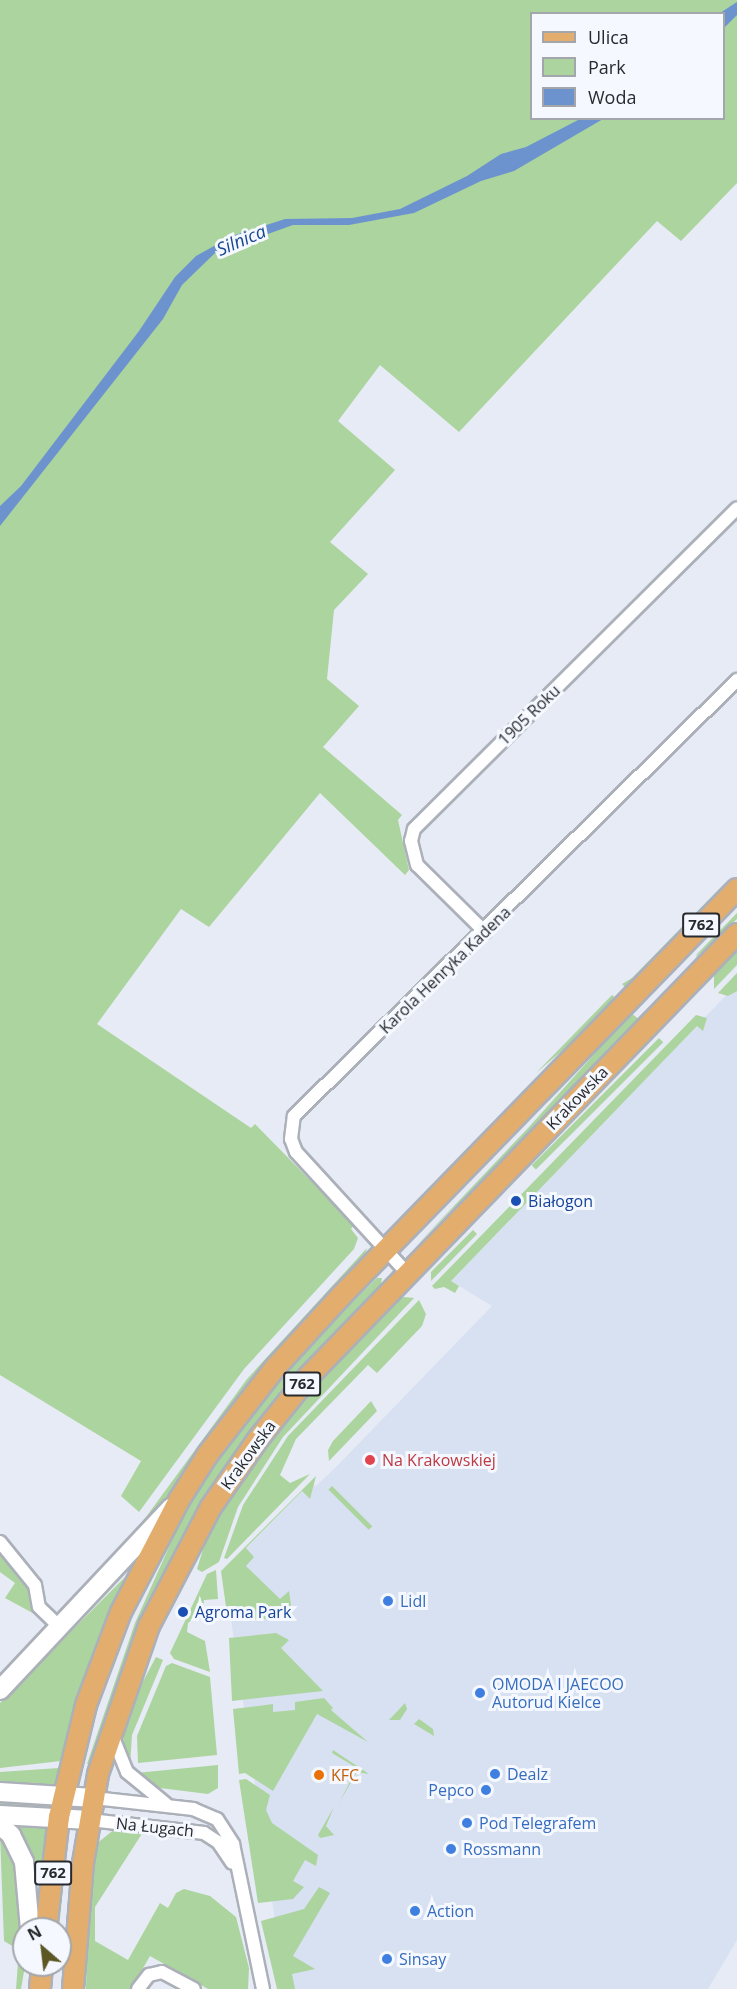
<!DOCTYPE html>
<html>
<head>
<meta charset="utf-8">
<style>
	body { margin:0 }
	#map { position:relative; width:737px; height:1989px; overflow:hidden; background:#e6ebf5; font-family:"Open Sans",sans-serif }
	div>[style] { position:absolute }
	.built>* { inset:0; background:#d8e1f2 }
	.green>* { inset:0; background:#acd49e; transform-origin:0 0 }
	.water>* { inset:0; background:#6d93cf }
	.roads { filter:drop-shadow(2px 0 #abb0b9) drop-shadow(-2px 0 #abb0b9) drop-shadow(0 2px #abb0b9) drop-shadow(0 -2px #abb0b9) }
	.street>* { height:12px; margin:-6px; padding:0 6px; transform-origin:6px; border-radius:6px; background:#fff }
	.secondary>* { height:18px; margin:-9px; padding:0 9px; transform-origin:9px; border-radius:9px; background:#fff }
	.primary>* { height:20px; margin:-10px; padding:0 10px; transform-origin:10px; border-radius:10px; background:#e3ad6d }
	.dots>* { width:16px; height:16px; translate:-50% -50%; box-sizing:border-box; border:3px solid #f5f9ff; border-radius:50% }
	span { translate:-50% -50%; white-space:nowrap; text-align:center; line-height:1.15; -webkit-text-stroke:6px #f5f9ff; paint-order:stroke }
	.shield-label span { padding:2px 4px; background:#f5f9ff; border:2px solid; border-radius:4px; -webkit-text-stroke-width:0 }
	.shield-label { font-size:15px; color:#282a2e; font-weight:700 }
	.street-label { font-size:16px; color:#282a2e }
	.transit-label { font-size:16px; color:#164399 }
	.left { translate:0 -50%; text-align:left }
	.health-label { font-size:16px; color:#be3a42 }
	.shop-label { font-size:16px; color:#366cbe }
	.right { translate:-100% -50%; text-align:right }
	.food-label { font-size:16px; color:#c56008 }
	.water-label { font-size:18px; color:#17468e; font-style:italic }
	.legend { position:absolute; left:530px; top:12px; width:195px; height:108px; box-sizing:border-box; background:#f5f9ff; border:2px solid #a3a6ab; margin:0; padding:8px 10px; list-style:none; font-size:18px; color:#282a2e }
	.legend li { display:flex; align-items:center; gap:12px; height:30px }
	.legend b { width:30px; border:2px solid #a3a6ab }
	.north { position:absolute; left:12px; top:1917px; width:60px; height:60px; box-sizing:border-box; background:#f5f9ff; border:2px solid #a3a6ab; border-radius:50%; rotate:332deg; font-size:16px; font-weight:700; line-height:24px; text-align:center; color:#282a2e }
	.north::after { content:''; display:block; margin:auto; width:21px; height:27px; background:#5b5824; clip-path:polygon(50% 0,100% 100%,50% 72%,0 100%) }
</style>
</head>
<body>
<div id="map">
	<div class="built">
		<div style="clip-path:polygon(737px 984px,737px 1940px,708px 1989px,285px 1989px,224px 1571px,309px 1484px,316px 1486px,337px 1466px,492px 1306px,451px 1281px)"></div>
	</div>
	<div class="green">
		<div style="clip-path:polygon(evenodd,0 0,737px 0,737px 183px,681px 241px,657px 221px,459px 432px,380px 365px,338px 421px,395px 470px,330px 542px,368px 574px,334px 610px,327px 679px,359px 706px,323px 747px,402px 815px,398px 820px,409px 870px,405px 875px,320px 793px,209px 927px,181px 909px,97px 1024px,251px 1128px,255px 1124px,354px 1225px,351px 1229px,358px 1238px,354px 1249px,244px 1369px,139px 1512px,121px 1496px,141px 1461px,0 1375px,0 0,532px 14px,724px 14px,724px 118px,532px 118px,532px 14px)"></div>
		<div style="clip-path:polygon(727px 881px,627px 989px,622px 984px,632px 978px)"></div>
		<div style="clip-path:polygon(737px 913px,737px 919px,696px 957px,697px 954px)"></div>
		<div style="clip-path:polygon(737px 948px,737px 965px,714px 989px,714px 972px)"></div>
		<div style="clip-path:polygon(737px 973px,737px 991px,728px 996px,718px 993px)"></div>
		<div style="clip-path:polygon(612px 995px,617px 999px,592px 1025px,536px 1073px)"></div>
		<div style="clip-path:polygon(631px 1013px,640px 1020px,415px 1247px,529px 1127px)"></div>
		<div style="clip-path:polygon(696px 1015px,707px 1018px,703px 1031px,697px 1026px,451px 1281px,459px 1286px,455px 1293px,444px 1287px,435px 1289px,432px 1286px)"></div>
		<div style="left:659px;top:1038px;width:6px;height:180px;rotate:45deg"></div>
		<div style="clip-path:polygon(473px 1230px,477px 1234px,431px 1281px,431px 1272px)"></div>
		<div style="clip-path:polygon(367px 1248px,364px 1257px,310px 1313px,235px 1401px,173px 1490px,139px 1531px,108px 1561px,146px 1517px,247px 1379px)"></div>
		<div style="clip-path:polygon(377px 1278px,382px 1278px,381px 1284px,306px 1363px,244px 1440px,186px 1530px,145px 1612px,92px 1765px,87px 1764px,135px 1623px,178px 1527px,207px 1476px,266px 1395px,304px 1350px)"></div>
		<div style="clip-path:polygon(404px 1297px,414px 1298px,283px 1437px,238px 1507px,219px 1562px,202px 1572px,197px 1569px,208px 1533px,262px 1451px,329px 1370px,395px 1300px)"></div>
		<div style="clip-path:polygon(419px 1300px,426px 1314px,422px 1326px,377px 1373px,368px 1365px,296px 1439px,280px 1475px,290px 1483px,310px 1474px,227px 1559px,224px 1558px,243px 1505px,288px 1436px)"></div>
		<div style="clip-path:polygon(371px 1401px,377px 1411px,329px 1461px,328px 1450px,333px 1441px)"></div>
		<div style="clip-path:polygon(316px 1476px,310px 1499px,302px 1491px,246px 1548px,254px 1557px,246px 1566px,280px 1599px,289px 1591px,291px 1605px,278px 1618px,228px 1621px,221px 1571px)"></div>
		<div style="left:332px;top:1486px;width:57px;height:5px;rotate:45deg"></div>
		<div style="clip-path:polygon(0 1543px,28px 1580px,40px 1617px,5px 1598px,15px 1583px,0 1572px)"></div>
		<div style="clip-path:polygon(216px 1570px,218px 1599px,204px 1600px,202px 1612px,188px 1623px,187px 1632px,205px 1641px,210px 1672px,174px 1659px,170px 1653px,207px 1574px)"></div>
		<div style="clip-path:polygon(125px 1577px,84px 1684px,61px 1761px,0 1768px,0 1703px)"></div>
		<div style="clip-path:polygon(276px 1633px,289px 1640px,281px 1648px,323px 1691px,232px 1701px,229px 1638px)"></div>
		<div style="clip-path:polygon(156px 1657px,163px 1660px,132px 1735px,130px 1765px,123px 1748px,124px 1727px,131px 1704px)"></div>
		<div style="clip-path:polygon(172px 1663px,210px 1677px,217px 1755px,138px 1763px,137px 1736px,166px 1666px)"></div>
		<div style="clip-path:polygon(324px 1698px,333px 1708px,331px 1710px,368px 1742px,317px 1714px,273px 1791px,245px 1773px,239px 1774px,233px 1709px,273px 1704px,273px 1712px,295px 1710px,295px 1702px)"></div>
		<div style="clip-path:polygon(405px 1703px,407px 1709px,400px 1720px,389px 1720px)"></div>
		<div style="clip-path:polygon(419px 1719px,433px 1729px,434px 1736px,414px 1724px)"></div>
		<div style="clip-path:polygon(333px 1750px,369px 1774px,357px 1772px,339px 1803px,357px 1768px,332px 1753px)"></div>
		<div style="clip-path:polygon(218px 1765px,218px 1788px,208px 1794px,160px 1788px,136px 1773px)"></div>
		<div style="clip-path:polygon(59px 1768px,55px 1785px,0 1784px,0 1772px)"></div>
		<div style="clip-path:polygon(246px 1779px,270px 1795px,266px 1810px,272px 1823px,318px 1855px,316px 1866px,305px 1860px,293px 1881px,304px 1887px,293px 1899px,258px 1903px,239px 1780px)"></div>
		<div style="clip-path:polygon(0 1799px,44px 1803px,47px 1806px,0 1806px)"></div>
		<div style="clip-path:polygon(334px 1807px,326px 1826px,334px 1835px,320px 1838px,318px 1835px)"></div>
		<div style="clip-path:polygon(15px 1826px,47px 1826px,39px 1880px,28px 1848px)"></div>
		<div style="clip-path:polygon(115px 1829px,143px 1832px,95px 1907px,95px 1941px,128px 1960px,160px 1903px,168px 1908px,176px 1893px,184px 1889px,210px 1896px,236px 1917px,249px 1968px,248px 1989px,208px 1989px,150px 1956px,131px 1989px,86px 1989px,89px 1878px,96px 1844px)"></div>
		<div style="clip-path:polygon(68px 1833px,59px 1929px,53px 1929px,66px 1835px)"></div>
		<div style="clip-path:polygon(0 1834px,17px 1860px,25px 1966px,21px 1989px,16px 1989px,19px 1950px,4px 1941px)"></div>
		<div style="clip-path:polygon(319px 1887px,330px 1893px,293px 1956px,315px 1969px,292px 1974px,295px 1989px,277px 1989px,261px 1921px,304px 1909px)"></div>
	</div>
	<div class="water">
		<div style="clip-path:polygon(737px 2px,737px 15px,724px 28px,720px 13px)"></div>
		<div style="clip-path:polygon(580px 119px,603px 119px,514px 171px,481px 181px,414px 213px,349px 225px,293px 225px,215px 253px,182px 285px,163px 319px,0 526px,0 506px,21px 486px,139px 331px,175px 277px,196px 256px,232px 236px,285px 219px,352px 218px,400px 209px,467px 176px,501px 154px,526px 147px)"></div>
	</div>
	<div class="roads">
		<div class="street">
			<div style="left:485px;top:932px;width:95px;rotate:-135.4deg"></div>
			<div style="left:417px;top:865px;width:25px;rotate:-104deg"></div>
			<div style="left:411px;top:841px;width:12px;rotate:-76deg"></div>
			<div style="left:414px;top:829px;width:455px;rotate:-44.8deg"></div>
			<div style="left:407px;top:1273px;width:164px;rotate:-132.5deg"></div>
			<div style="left:296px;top:1152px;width:14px;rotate:-111deg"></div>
			<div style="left:291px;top:1139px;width:23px;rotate:-83deg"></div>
			<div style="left:294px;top:1116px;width:622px;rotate:-44.54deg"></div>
			<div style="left:0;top:1542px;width:55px;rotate:50.9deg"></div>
			<div style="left:35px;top:1585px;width:22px;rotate:80deg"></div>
			<div style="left:39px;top:1607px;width:30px;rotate:44deg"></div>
			<div style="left:112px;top:1735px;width:40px;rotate:68deg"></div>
			<div style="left:127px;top:1772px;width:50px;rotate:39.4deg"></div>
			<div style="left:94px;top:1798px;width:100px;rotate:6.3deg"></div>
			<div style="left:193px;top:1809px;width:26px;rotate:23deg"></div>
			<div style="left:217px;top:1819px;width:30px;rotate:57deg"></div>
			<div style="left:233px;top:1844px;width:148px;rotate:78.3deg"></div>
			<div style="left:90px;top:1820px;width:115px;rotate:6.5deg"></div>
			<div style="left:204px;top:1833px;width:17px;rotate:33deg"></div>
			<div style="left:218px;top:1842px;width:25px;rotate:56deg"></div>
			<div style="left:138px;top:1989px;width:18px;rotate:-52deg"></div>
			<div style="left:149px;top:1975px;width:13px;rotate:-13deg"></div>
			<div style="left:162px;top:1972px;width:36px;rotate:28deg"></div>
		</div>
		<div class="secondary">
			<div style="left:0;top:1690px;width:250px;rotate:-46.8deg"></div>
			<div style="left:0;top:1792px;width:94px;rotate:3.7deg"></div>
			<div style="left:0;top:1815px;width:90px;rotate:3.2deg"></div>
			<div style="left:0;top:1825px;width:15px;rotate:42deg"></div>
			<div style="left:11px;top:1835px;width:30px;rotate:64deg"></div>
			<div style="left:24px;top:1862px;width:67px;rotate:84.9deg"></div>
		</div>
		<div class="primary">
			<div style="left:46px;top:1929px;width:113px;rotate:-83.4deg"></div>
			<div style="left:59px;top:1817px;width:115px;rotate:-76.4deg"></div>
			<div style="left:86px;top:1705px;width:99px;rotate:-69.4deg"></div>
			<div style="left:121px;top:1612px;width:126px;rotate:-62.6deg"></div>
			<div style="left:179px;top:1500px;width:54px;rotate:-57.8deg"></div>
			<div style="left:208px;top:1454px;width:109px;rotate:-52.1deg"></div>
			<div style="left:275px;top:1368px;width:98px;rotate:-47.5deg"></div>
			<div style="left:341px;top:1296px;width:568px;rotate:-45.78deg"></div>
			<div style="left:40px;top:1989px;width:24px;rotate:-85deg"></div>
			<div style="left:73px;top:1989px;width:126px;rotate:-85.5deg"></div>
			<div style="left:83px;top:1863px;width:90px;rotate:-80.4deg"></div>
			<div style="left:98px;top:1774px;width:157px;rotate:-71deg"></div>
			<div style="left:149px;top:1626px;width:134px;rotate:-62.5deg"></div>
			<div style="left:211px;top:1507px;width:84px;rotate:-55.2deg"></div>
			<div style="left:259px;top:1438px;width:77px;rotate:-51.3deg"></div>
			<div style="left:307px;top:1378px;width:618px;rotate:-45.92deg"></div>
		</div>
	</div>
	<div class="dots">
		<div style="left:516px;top:1201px;background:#1a4fb4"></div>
		<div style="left:370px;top:1460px;background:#e0444e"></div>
		<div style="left:388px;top:1601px;background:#3f7fe0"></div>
		<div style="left:183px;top:1612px;background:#1a4fb4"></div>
		<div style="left:480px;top:1693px;background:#3f7fe0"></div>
		<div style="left:495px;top:1774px;background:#3f7fe0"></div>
		<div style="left:319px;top:1775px;background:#e8710a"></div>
		<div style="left:486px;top:1790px;background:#3f7fe0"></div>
		<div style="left:467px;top:1823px;background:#3f7fe0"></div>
		<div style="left:451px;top:1849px;background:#3f7fe0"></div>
		<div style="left:415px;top:1911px;background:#3f7fe0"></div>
		<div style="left:387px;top:1959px;background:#3f7fe0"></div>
	</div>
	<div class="shield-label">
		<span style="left:701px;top:925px">762</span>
		<span style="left:302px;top:1384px">762</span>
		<span style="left:53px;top:1873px">762</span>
	</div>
	<div class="street-label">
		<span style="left:529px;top:715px;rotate:-44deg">1905 Roku</span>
		<span style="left:445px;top:970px;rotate:-44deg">Karola Henryka Kadena</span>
		<span style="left:577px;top:1098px;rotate:-46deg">Krakowska</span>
		<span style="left:248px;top:1455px;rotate:-54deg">Krakowska</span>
		<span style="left:155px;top:1827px;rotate:6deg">Na Ługach</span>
	</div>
	<div class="transit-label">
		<span class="left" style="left:528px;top:1201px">Białogon</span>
		<span class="left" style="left:195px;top:1612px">Agroma Park</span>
	</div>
	<div class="health-label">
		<span class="left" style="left:382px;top:1460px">Na Krakowskiej</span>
	</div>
	<div class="shop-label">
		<span class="left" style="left:400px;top:1601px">Lidl</span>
		<span class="left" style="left:492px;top:1693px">OMODA I JAECOO<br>Autorud Kielce</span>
		<span class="left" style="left:507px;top:1774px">Dealz</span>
		<span class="right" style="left:474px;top:1790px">Pepco</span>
		<span class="left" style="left:479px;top:1823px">Pod Telegrafem</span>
		<span class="left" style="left:463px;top:1849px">Rossmann</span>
		<span class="left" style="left:427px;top:1911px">Action</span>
		<span class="left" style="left:399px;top:1959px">Sinsay</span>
	</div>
	<div class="food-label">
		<span class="left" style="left:331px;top:1775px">KFC</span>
	</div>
	<div class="water-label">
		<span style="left:241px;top:240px;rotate:-23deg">Silnica</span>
	</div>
	<ul class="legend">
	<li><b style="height:8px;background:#e3ad6d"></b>Ulica</li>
	<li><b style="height:16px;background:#acd49e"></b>Park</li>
	<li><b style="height:16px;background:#6d93cf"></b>Woda</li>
	</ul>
	<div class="north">N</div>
</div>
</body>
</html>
